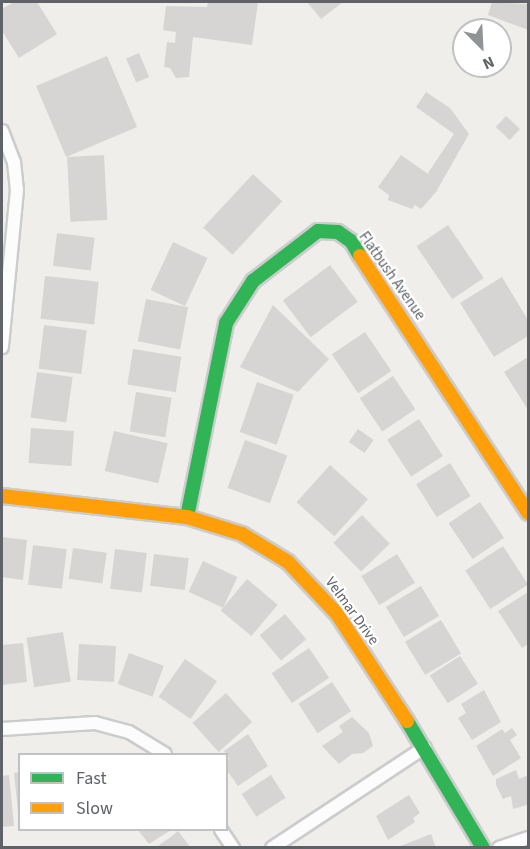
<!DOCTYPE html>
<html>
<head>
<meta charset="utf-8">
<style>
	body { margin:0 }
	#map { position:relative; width:530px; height:849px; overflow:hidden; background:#efeeea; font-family:"Source Sans 3",sans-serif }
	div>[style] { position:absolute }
	.building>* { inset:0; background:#d6d5d3; transform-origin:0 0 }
	.roads { filter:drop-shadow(2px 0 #cbcccc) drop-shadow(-2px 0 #cbcccc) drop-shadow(0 2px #cbcccc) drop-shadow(0 -2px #cbcccc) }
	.street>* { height:12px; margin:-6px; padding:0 6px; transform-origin:6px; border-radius:6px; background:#fdfcfc }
	.fast>* { height:14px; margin:-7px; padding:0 7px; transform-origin:7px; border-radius:7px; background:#30b455 }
	.slow>* { height:14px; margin:-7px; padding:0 7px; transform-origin:7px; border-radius:7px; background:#ff9f0a }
	span { translate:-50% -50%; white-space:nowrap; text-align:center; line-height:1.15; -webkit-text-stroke:4.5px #fff; paint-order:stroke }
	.street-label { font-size:15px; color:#5f6368 }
	.frame { position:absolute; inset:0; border:3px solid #5f6368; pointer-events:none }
	.legend { position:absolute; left:18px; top:753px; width:210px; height:78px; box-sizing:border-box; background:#fff; border:2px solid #bfc1c3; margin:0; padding:8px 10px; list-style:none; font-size:18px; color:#5f6368 }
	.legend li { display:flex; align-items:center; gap:12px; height:30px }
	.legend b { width:30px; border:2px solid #bfc1c3 }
	.north { position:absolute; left:452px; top:18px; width:60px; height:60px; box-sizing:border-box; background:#fff; border:2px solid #bfc1c3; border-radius:50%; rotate:156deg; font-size:16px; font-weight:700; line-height:24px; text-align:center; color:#5f6368 }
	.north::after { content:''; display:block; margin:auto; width:21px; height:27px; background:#919496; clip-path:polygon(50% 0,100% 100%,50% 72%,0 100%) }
</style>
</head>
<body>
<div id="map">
	<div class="building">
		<div style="clip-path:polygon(14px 2px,37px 2px,57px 34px,19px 58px,2px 31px,2px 9px)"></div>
		<div style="clip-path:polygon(208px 2px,258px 2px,252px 45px,193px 37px,189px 77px,176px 78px,170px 68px,164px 67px,167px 42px,175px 43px,176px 32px,163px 30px,166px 6px,207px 7px)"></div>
		<div style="clip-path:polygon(307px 2px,343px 2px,321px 19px)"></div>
		<div style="clip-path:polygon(492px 2px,528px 4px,528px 30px,488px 15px)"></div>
		<div style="left:139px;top:53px;width:26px;height:14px;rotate:67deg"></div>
		<div style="left:107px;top:56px;width:77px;height:77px;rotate:67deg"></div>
		<div style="clip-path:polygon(426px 92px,450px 108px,469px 134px,436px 192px,421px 209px,415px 205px,412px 209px,388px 200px,389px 195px,378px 187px,401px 155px,431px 176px,428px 173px,454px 134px,416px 107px)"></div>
		<div style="left:506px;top:116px;width:19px;height:15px;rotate:43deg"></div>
		<div style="left:104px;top:155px;width:65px;height:37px;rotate:87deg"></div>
		<div style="left:253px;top:174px;width:40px;height:73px;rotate:43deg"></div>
		<div style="left:448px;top:225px;width:64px;height:38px;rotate:56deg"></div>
		<div style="left:57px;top:233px;width:38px;height:33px;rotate:7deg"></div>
		<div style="left:173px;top:242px;width:38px;height:53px;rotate:25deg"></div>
		<div style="left:330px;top:265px;width:46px;height:59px;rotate:53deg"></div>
		<div style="left:45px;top:276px;width:54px;height:43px;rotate:6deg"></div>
		<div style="clip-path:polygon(502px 277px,528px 320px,528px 336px,494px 357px,460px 303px)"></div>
		<div style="left:146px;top:299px;width:43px;height:43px;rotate:11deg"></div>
		<div style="clip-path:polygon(273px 305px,329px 359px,298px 392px,240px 367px)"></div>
		<div style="left:44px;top:325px;width:43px;height:44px;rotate:7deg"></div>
		<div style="left:365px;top:332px;width:47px;height:40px;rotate:56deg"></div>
		<div style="left:133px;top:349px;width:49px;height:36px;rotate:9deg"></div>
		<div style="clip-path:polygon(528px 357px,528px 410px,504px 372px)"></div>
		<div style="left:37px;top:372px;width:36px;height:46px;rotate:8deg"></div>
		<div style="left:393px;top:376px;width:40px;height:40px;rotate:56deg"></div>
		<div style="left:257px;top:382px;width:39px;height:53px;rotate:19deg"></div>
		<div style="left:136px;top:392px;width:36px;height:40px;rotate:9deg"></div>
		<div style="left:419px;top:419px;width:44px;height:38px;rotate:57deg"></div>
		<div style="left:31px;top:428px;width:43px;height:35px;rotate:4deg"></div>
		<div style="left:358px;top:429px;width:19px;height:16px;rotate:35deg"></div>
		<div style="left:114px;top:431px;width:55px;height:41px;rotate:13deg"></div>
		<div style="left:245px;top:440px;width:45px;height:51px;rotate:20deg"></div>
		<div style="left:450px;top:463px;width:39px;height:40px;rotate:58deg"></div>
		<div style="left:330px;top:465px;width:51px;height:50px;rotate:42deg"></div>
		<div style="left:480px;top:502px;width:43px;height:38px;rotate:56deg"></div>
		<div style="left:362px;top:515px;width:40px;height:40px;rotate:46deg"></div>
		<div style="clip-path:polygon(2px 537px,27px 540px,23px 580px,2px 577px)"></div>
		<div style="left:33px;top:545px;width:34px;height:40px;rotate:7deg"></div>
		<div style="left:503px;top:546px;width:46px;height:45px;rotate:57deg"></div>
		<div style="left:73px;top:548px;width:34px;height:31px;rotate:8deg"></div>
		<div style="left:115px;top:549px;width:32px;height:40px;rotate:7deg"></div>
		<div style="left:154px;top:554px;width:35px;height:32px;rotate:7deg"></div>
		<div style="left:397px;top:554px;width:34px;height:42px;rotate:58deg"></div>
		<div style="left:203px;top:561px;width:38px;height:34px;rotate:25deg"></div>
		<div style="left:247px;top:579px;width:40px;height:41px;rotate:40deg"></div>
		<div style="left:421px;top:586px;width:35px;height:41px;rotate:59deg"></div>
		<div style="clip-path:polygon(528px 592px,528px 644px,522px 648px,498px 611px)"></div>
		<div style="left:285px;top:614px;width:33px;height:33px;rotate:50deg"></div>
		<div style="left:441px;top:620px;width:39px;height:42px;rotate:59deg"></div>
		<div style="left:63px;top:632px;width:50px;height:37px;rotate:81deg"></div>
		<div style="clip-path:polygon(23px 643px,27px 682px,2px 685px,2px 645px)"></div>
		<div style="left:79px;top:644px;width:37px;height:36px;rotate:3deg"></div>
		<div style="left:309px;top:648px;width:36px;height:45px;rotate:56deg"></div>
		<div style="left:129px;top:653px;width:37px;height:33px;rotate:20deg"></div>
		<div style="left:460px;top:656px;width:33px;height:36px;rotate:57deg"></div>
		<div style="left:185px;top:659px;width:39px;height:46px;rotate:35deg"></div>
		<div style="left:332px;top:682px;width:35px;height:40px;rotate:57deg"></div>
		<div style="clip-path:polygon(484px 690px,501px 722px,472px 740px,458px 718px,466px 713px,461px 704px)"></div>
		<div style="left:226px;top:693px;width:39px;height:45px;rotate:48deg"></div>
		<div style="clip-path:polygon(352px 717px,369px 733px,373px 746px,363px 753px,352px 754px,339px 764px,322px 746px,343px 732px,339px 726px)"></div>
		<div style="clip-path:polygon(512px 728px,517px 735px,510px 740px,521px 758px,493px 776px,476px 746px,502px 729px,505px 733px)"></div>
		<div style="clip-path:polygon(248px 734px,268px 766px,238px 786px,226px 769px,229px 758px,224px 751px)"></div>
		<div style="clip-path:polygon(516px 770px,519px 779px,528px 775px,528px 808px,527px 805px,513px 809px,511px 796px,503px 799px,496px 785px,496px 779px)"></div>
		<div style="clip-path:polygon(20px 772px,20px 812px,18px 812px,14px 773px)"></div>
		<div style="clip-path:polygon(9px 775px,14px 826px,2px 827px,2px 776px)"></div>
		<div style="left:271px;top:775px;width:27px;height:35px;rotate:57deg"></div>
		<div style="clip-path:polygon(409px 795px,420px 813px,413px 818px,415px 822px,388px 840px,376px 816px)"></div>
		<div style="clip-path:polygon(138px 830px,171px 830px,149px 844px)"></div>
		<div style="clip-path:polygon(178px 831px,191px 848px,155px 848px,172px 836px)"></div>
		<div style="clip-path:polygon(431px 834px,436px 848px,398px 848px,398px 847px)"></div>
	</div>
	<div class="roads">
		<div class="street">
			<div style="left:2px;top:131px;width:33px;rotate:69deg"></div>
			<div style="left:14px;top:162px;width:28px;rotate:84deg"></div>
			<div style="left:17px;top:190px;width:158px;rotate:95.5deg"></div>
			<div style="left:2px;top:729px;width:93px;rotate:-3.7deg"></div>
			<div style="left:95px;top:723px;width:35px;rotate:15deg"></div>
			<div style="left:129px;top:732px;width:42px;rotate:31.4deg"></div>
			<div style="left:221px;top:830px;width:22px;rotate:56deg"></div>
			<div style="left:272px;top:848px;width:183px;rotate:-33.4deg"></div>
			<div style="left:499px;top:848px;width:31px;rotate:-19deg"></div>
		</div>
		<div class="fast">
			<div style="left:187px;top:517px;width:198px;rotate:-78.6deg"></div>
			<div style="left:226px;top:323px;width:50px;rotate:-57.3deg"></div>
			<div style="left:253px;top:281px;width:82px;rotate:-37.6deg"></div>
			<div style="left:318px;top:231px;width:20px;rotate:3deg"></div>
			<div style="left:338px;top:232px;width:16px;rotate:35deg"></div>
			<div style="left:351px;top:241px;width:17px;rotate:59deg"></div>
			<div style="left:407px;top:721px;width:148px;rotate:59.1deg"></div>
		</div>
		<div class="slow">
			<div style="left:360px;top:256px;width:307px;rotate:56.8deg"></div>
			<div style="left:2px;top:496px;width:186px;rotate:6.5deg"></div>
			<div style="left:187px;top:517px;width:58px;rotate:17.2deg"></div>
			<div style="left:242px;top:534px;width:54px;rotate:31.3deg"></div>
			<div style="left:288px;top:562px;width:71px;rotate:46.7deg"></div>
			<div style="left:337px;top:614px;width:128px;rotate:56.8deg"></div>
		</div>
	</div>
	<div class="street-label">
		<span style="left:392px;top:276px;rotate:55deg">Flatbush Avenue</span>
		<span style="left:352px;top:611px;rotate:54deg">Velmar Drive</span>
	</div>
	<div class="frame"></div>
	<ul class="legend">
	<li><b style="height:8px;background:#30b455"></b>Fast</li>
	<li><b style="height:8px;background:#ff9f0a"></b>Slow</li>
	</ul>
	<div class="north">N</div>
</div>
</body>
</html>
